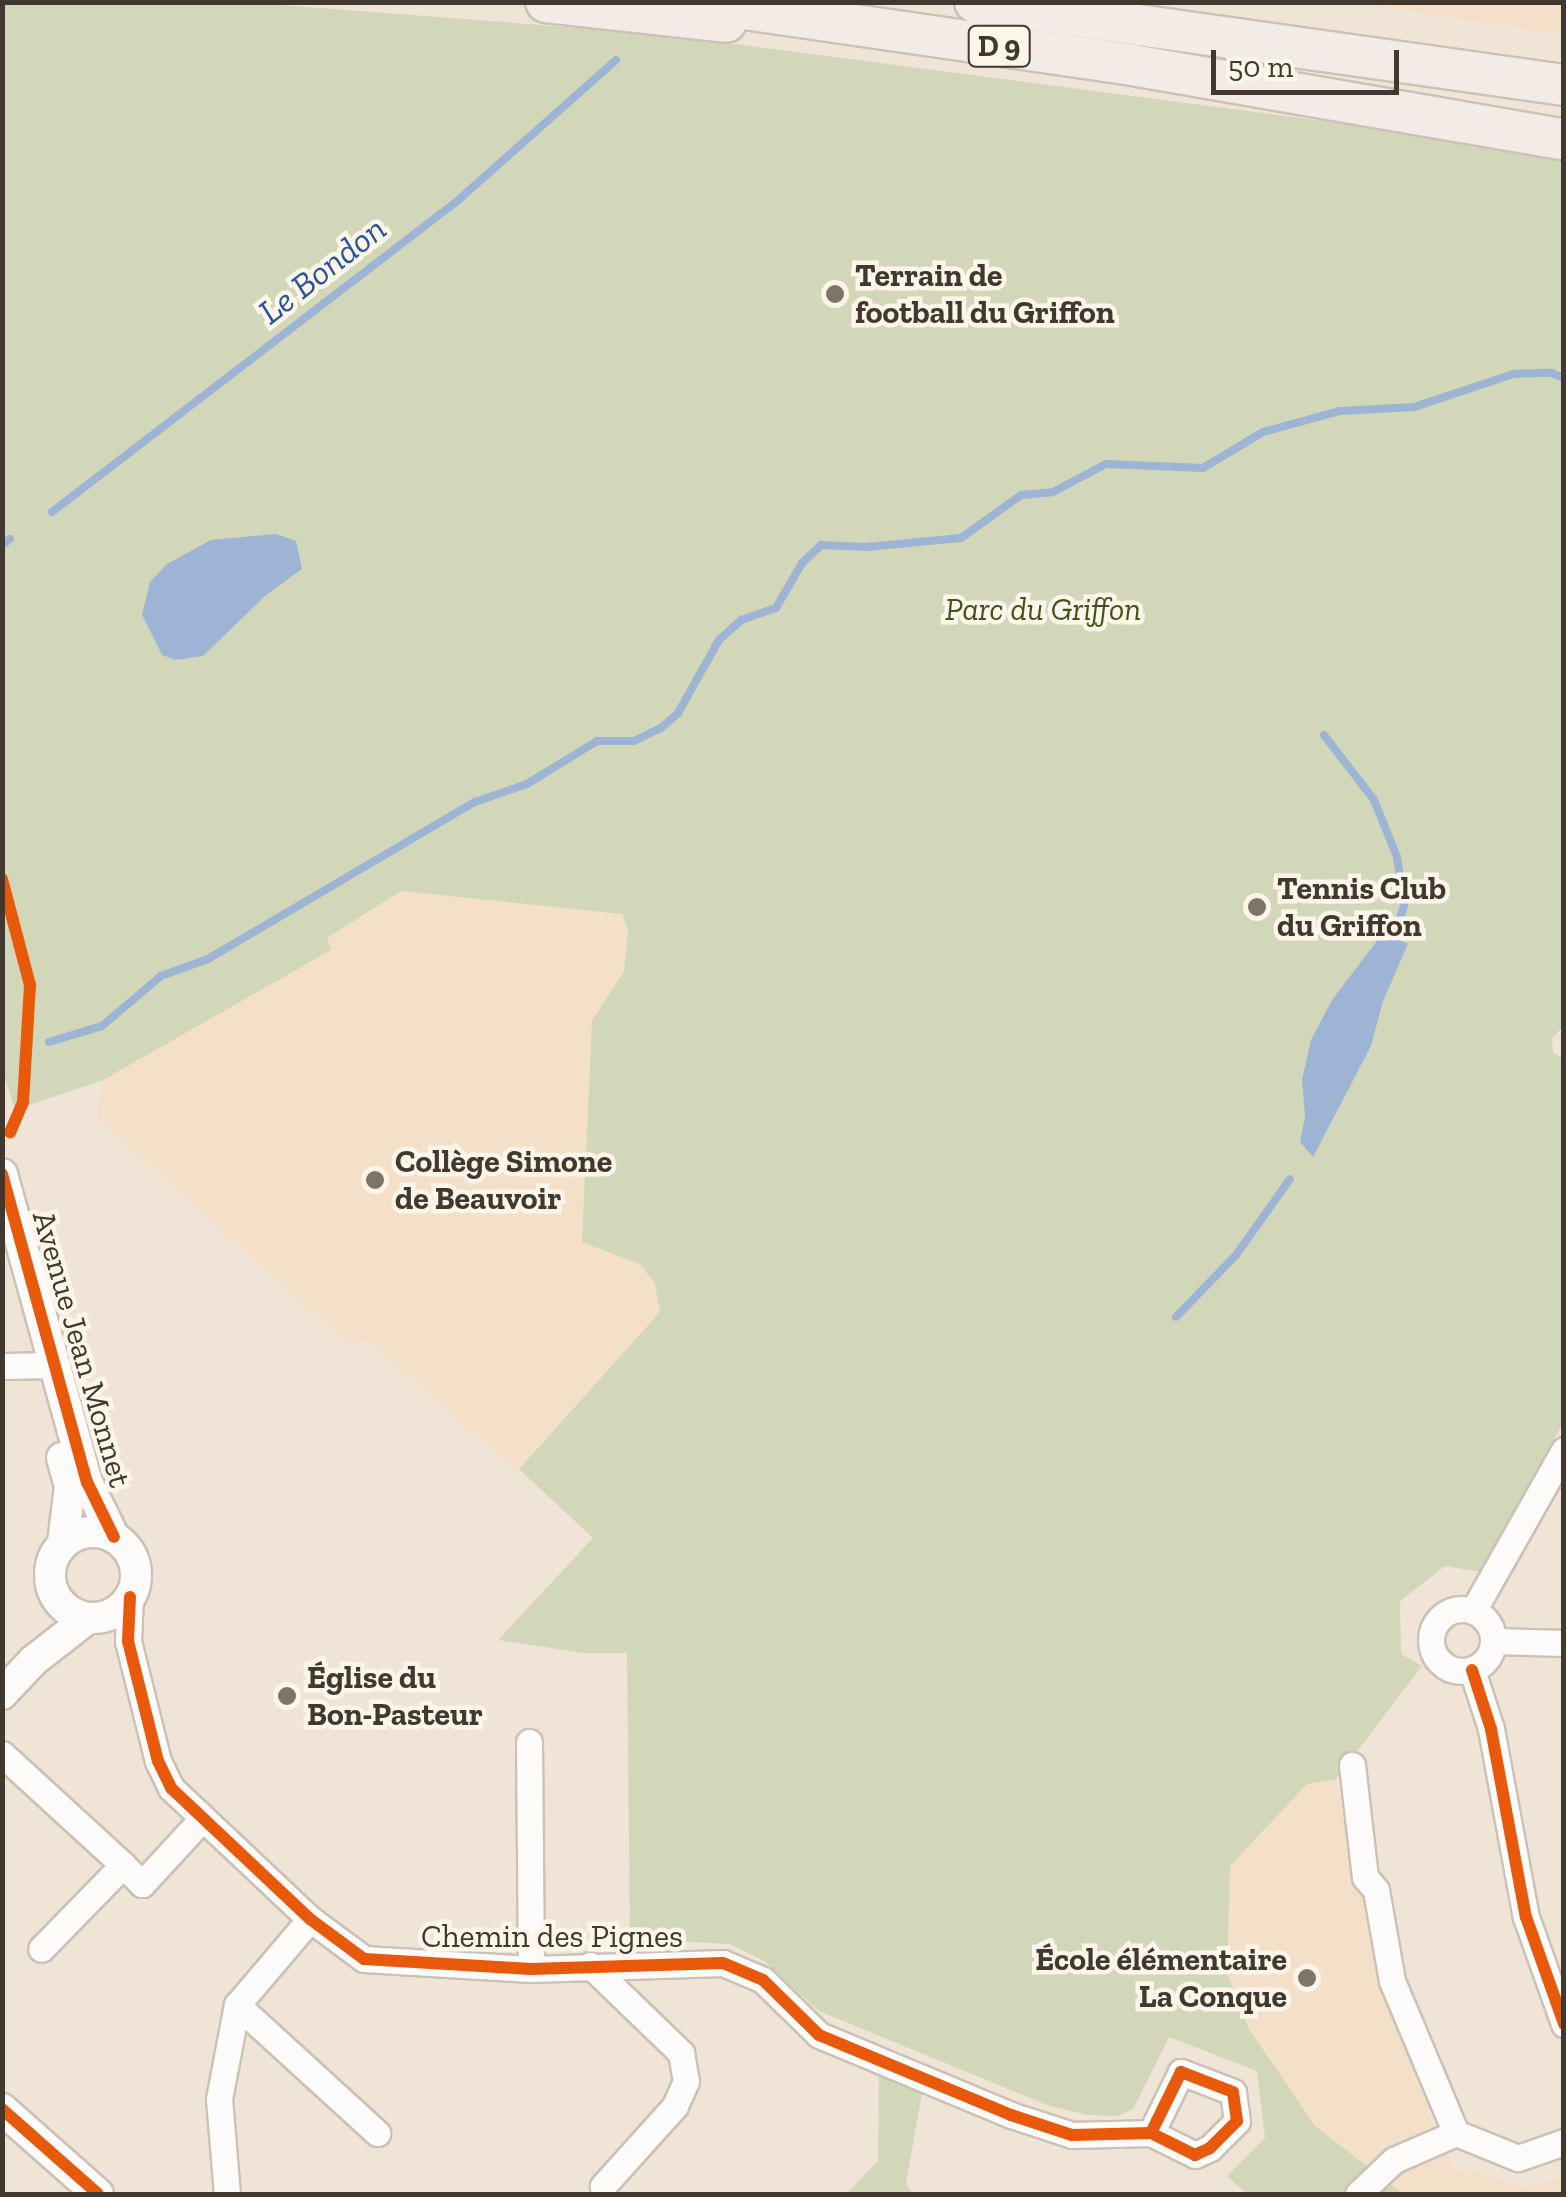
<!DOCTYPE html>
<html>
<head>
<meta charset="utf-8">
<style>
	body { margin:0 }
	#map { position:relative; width:1566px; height:2197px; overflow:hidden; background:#f0e4d6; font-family:"Zilla Slab",serif }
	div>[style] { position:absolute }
	.built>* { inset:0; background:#f4e0c8 }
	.green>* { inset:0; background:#d1d7b8 }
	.water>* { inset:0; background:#9eb4d4 }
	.stream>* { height:8px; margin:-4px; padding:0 4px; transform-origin:4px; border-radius:4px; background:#9eb4d4 }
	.roads { filter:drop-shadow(2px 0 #cbc2b7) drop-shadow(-2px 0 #cbc2b7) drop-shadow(0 2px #cbc2b7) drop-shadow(0 -2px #cbc2b7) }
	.minor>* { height:25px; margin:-12.5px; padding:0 12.5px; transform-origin:12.5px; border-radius:12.5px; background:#fdfbf9 }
	.minor>.ring { margin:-12.5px; padding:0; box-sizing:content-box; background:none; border:25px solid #fdfbf9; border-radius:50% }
	.tertiary>* { height:30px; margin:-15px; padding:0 15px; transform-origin:15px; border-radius:15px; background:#fdfbf9 }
	.tertiary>.ring { margin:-15px; padding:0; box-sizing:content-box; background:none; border:30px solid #fdfbf9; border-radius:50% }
	.trunk>* { height:40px; margin:-20px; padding:0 20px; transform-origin:20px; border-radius:20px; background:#f2ebe6 }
	.cycleway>* { height:12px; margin:-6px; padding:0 6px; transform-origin:6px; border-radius:6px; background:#e8590c }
	.dots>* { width:28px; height:28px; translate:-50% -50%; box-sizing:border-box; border:5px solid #fdf4ea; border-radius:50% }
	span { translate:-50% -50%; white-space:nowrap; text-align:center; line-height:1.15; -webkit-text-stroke:9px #fdf4ea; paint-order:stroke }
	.shield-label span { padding:2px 8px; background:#fdf4ea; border:2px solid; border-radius:8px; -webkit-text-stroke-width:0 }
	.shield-label { font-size:30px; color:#41392f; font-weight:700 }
	.poi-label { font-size:32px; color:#41392f; font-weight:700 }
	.left { translate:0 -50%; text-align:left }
	.right { translate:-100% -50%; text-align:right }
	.park-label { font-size:32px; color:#3d5516; font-style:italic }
	.street-label { font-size:32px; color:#41392f }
	.water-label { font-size:35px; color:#275595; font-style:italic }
	.frame { position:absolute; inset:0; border:5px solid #41392f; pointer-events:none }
	.scale { position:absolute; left:1211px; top:50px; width:188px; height:45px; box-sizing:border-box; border:5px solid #41392f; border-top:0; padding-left:12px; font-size:30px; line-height:35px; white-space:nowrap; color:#41392f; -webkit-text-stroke:8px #fdf4ea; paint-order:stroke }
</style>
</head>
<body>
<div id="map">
	<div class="built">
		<div style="clip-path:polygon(1360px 3px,1563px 3px,1563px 35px)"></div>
		<div style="clip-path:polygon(401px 891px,622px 914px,628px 931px,624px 971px,592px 1021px,639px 1264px,655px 1284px,660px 1312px,516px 1471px,367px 1340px,346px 1343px,96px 1117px,103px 1080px,330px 951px,327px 938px)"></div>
		<div style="clip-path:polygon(1336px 1779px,1364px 1905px,1374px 1904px,1437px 2102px,1426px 2108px,1435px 2129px,1371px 2170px,1315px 2126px,1249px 2029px,1227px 1974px,1230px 1866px,1307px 1784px)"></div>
		<div style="clip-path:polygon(1444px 2150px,1454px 2169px,1467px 2175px,1470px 2169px,1523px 2188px,1563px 2177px,1563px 2194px,1403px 2194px,1384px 2181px,1397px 2169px)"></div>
	</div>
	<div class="green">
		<div style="clip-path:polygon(2px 3px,255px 3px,658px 34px,1407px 132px,1563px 158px,1564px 1025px,1552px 1039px,1553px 1053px,1564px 1058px,1563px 1423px,1480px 1572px,1445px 1566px,1400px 1601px,1401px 1654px,1422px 1666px,1336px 1779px,1307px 1784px,1230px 1866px,1227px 1973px,1249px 2029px,1315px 2126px,1403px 2194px,1247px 2194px,1227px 2176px,1265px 2138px,1257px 2071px,1169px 2037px,1133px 2109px,1118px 2116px,1087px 2115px,1047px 2105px,819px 2011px,764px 1961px,730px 1944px,630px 1939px,627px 1653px,584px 1653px,498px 1640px,593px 1538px,519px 1469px,660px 1312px,655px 1284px,640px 1264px,582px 1242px,592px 1021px,624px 971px,628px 931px,622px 914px,401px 891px,327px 938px,331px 950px,103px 1080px,15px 1110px,2px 1069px)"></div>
		<div style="clip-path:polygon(879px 2074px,922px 2093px,906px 2184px,913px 2194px,846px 2194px,878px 2161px)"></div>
	</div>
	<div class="water">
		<div style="clip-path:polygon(276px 534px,296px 541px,302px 569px,265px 596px,203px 656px,176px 660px,162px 655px,142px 615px,150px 582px,167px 564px,211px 540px)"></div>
		<div style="clip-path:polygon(1383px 933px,1408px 944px,1383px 1001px,1371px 1046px,1313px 1157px,1300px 1142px,1305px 1116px,1302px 1080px,1311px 1040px,1332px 1000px)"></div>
	</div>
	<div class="stream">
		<div style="left:52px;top:512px;width:509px;rotate:-37.5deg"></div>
		<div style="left:456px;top:202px;width:214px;rotate:-41.6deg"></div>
		<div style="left:2px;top:545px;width:10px;rotate:-37deg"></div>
		<div style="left:1324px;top:735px;width:82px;rotate:52.4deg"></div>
		<div style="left:1374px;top:800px;width:61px;rotate:68deg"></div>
		<div style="left:1397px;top:857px;width:49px;rotate:81.9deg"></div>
		<div style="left:1404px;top:906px;width:43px;rotate:107.6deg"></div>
		<div style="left:49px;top:1042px;width:55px;rotate:-16.8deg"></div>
		<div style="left:102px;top:1026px;width:77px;rotate:-40.3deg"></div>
		<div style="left:161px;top:976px;width:50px;rotate:-19.9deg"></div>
		<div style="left:208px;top:959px;width:310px;rotate:-30.5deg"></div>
		<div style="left:475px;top:802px;width:55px;rotate:-19.1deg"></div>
		<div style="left:527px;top:784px;width:82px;rotate:-31.6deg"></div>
		<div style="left:597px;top:741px;width:37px"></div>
		<div style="left:634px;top:741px;width:30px;rotate:-26deg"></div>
		<div style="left:661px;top:728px;width:23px;rotate:-41deg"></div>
		<div style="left:678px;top:713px;width:84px;rotate:-60.7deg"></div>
		<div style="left:719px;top:640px;width:30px;rotate:-42deg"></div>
		<div style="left:741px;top:620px;width:37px;rotate:-19deg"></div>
		<div style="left:776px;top:608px;width:52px;rotate:-60deg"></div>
		<div style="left:802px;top:563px;width:26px;rotate:-43deg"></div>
		<div style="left:821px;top:545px;width:46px;rotate:2.5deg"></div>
		<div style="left:867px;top:547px;width:94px;rotate:-5.5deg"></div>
		<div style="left:961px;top:538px;width:74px;rotate:-35.6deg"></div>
		<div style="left:1021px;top:495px;width:32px;rotate:-5deg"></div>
		<div style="left:1053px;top:492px;width:60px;rotate:-27.8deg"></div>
		<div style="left:1106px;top:464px;width:97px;rotate:2.4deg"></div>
		<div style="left:1203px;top:468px;width:70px;rotate:-31deg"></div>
		<div style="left:1263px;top:432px;width:79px;rotate:-15.4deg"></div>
		<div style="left:1339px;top:411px;width:75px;rotate:-3.1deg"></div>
		<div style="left:1414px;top:407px;width:104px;rotate:-18.4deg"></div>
		<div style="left:1513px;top:374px;width:38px;rotate:-2deg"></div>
		<div style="left:1551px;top:373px;width:14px;rotate:21deg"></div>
		<div style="left:1176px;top:1317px;width:86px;rotate:-45.9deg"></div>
		<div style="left:1236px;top:1255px;width:93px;rotate:-54.6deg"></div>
	</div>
	<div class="roads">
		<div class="minor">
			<div style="left:2px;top:1366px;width:55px;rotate:-1deg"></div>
			<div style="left:130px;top:1597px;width:44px;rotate:92.6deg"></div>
			<div style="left:128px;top:1641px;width:124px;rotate:76deg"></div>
			<div style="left:158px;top:1761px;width:30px;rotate:64deg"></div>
			<div style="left:171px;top:1788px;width:191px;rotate:43.3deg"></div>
			<div style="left:310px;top:1919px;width:67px;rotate:36.5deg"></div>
			<div style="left:364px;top:1959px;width:167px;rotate:3.4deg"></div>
			<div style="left:531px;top:1969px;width:192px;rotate:-1.8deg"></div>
			<div style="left:723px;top:1963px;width:43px;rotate:23deg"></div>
			<div style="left:763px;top:1980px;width:78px;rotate:44.5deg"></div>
			<div style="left:819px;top:2035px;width:208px;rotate:22.6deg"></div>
			<div style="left:1011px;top:2115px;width:64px;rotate:18.2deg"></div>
			<div style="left:1072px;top:2135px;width:79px;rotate:-1.5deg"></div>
			<div style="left:1151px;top:2133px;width:49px;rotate:26.6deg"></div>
			<div style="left:1195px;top:2155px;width:17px;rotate:-25deg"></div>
			<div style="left:1210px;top:2148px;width:38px;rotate:-45deg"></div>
			<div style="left:1237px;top:2121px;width:29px;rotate:-98deg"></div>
			<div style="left:1233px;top:2092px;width:56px;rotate:-159deg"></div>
			<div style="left:1181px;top:2072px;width:68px;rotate:116.2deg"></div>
			<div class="ring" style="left:1431px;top:1609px;width:37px;height:37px"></div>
			<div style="left:1473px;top:1611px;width:185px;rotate:-60.5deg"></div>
			<div style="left:1494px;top:1641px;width:70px;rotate:1.6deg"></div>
			<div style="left:1472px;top:1670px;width:62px;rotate:72.1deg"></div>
			<div style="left:1491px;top:1729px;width:191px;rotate:79.5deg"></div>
			<div style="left:1526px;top:1917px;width:114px;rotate:70.4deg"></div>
			<div style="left:529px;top:1742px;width:227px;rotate:89.5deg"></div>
			<div style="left:2px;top:1754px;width:164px;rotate:42.5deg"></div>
			<div style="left:123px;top:1865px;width:117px;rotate:134.3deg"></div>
			<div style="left:1352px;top:1765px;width:113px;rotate:83.4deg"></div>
			<div style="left:1365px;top:1877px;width:17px;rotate:50deg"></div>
			<div style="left:1376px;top:1890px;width:92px;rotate:80deg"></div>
			<div style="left:1392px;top:1981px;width:165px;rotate:67.2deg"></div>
			<div style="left:123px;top:1865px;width:27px;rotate:45deg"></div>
			<div style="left:142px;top:1884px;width:87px;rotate:-47.3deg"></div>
			<div style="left:590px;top:1965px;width:127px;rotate:44deg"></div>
			<div style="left:681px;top:2053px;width:28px;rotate:80deg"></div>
			<div style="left:686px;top:2081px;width:27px;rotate:114deg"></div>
			<div style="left:675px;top:2106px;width:108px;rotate:132deg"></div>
			<div style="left:237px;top:2005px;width:190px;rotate:42.4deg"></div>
			<div style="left:227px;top:2194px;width:95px;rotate:-94.8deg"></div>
			<div style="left:219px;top:2099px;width:96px;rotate:-79.2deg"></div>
			<div style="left:237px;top:2005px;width:113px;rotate:-49.7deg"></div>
			<div style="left:1358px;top:2194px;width:50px;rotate:-43.4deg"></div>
			<div style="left:1394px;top:2160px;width:68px;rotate:-23.5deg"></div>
			<div style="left:1456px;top:2133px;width:67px;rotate:22deg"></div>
			<div style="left:1518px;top:2158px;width:49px;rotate:-19.2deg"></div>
		</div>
		<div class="tertiary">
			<div style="left:2px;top:1174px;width:320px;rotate:74.6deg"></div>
			<div style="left:87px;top:1482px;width:61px;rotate:63.9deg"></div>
			<div style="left:62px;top:1458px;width:29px;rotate:74deg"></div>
			<div style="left:70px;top:1486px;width:57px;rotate:97deg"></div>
			<div class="ring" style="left:50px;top:1532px;width:56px;height:56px"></div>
			<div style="left:2px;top:1694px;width:45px;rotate:-46.8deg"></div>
			<div style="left:33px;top:1661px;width:70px;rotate:-38deg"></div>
			<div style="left:2px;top:2109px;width:128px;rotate:41.5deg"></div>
		</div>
		<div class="trunk">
			<div style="left:546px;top:2px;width:181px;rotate:6.3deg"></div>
			<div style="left:696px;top:2px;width:441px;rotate:8.2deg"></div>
			<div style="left:1132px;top:65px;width:438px;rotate:9.8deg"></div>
			<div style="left:975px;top:2px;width:595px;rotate:8.02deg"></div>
		</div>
	</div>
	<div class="cycleway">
		<div style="left:2px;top:879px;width:110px;rotate:75.2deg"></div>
		<div style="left:30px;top:985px;width:117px;rotate:93.4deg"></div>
		<div style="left:23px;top:1102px;width:33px;rotate:113deg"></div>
		<div style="left:2px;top:1174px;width:320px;rotate:74.6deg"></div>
		<div style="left:87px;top:1482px;width:61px;rotate:63.9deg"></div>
		<div style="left:130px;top:1597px;width:44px;rotate:92.6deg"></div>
		<div style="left:128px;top:1641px;width:124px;rotate:76deg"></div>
		<div style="left:158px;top:1761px;width:30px;rotate:64deg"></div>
		<div style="left:171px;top:1788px;width:191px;rotate:43.3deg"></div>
		<div style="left:310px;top:1919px;width:67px;rotate:36.5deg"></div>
		<div style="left:364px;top:1959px;width:167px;rotate:3.4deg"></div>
		<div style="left:531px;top:1969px;width:192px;rotate:-1.8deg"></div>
		<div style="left:723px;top:1963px;width:43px;rotate:23deg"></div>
		<div style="left:763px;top:1980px;width:78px;rotate:44.5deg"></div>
		<div style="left:819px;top:2035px;width:208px;rotate:22.6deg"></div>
		<div style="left:1011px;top:2115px;width:64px;rotate:18.2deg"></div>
		<div style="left:1072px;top:2135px;width:79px;rotate:-1.5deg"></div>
		<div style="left:1151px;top:2133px;width:49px;rotate:26.6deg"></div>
		<div style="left:1195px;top:2155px;width:17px;rotate:-25deg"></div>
		<div style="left:1210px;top:2148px;width:38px;rotate:-45deg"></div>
		<div style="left:1237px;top:2121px;width:29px;rotate:-98deg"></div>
		<div style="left:1233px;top:2092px;width:56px;rotate:-159deg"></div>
		<div style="left:1181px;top:2072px;width:68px;rotate:116.2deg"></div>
		<div style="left:1472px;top:1670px;width:62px;rotate:72.1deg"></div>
		<div style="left:1491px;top:1729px;width:191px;rotate:79.5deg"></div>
		<div style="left:1526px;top:1917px;width:114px;rotate:70.4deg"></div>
		<div style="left:2px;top:2109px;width:128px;rotate:41.5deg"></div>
	</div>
	<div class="dots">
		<div style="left:835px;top:294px;background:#7e7569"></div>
		<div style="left:1257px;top:907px;background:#7e7569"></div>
		<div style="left:375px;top:1180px;background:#7e7569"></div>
		<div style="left:287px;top:1696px;background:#7e7569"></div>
		<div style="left:1307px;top:1978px;background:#7e7569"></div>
	</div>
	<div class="shield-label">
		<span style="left:999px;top:46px">D 9</span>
	</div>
	<div class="poi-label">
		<span class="left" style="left:855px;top:294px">Terrain de<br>football du Griffon</span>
		<span class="left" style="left:1277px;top:907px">Tennis Club<br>du Griffon</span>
		<span class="left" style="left:395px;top:1180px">Collège Simone<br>de Beauvoir</span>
		<span class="left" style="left:307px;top:1696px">Église du<br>Bon-Pasteur</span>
		<span class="right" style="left:1287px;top:1978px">École élémentaire<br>La Conque</span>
	</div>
	<div class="park-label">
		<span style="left:1043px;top:609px">Parc du Griffon</span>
	</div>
	<div class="street-label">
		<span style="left:82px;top:1349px;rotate:74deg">Avenue Jean Monnet</span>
		<span style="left:552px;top:1936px">Chemin des Pignes</span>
	</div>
	<div class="water-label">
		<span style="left:322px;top:270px;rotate:-38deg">Le Bondon</span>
	</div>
	<div class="frame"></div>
	<div class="scale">50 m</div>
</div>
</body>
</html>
